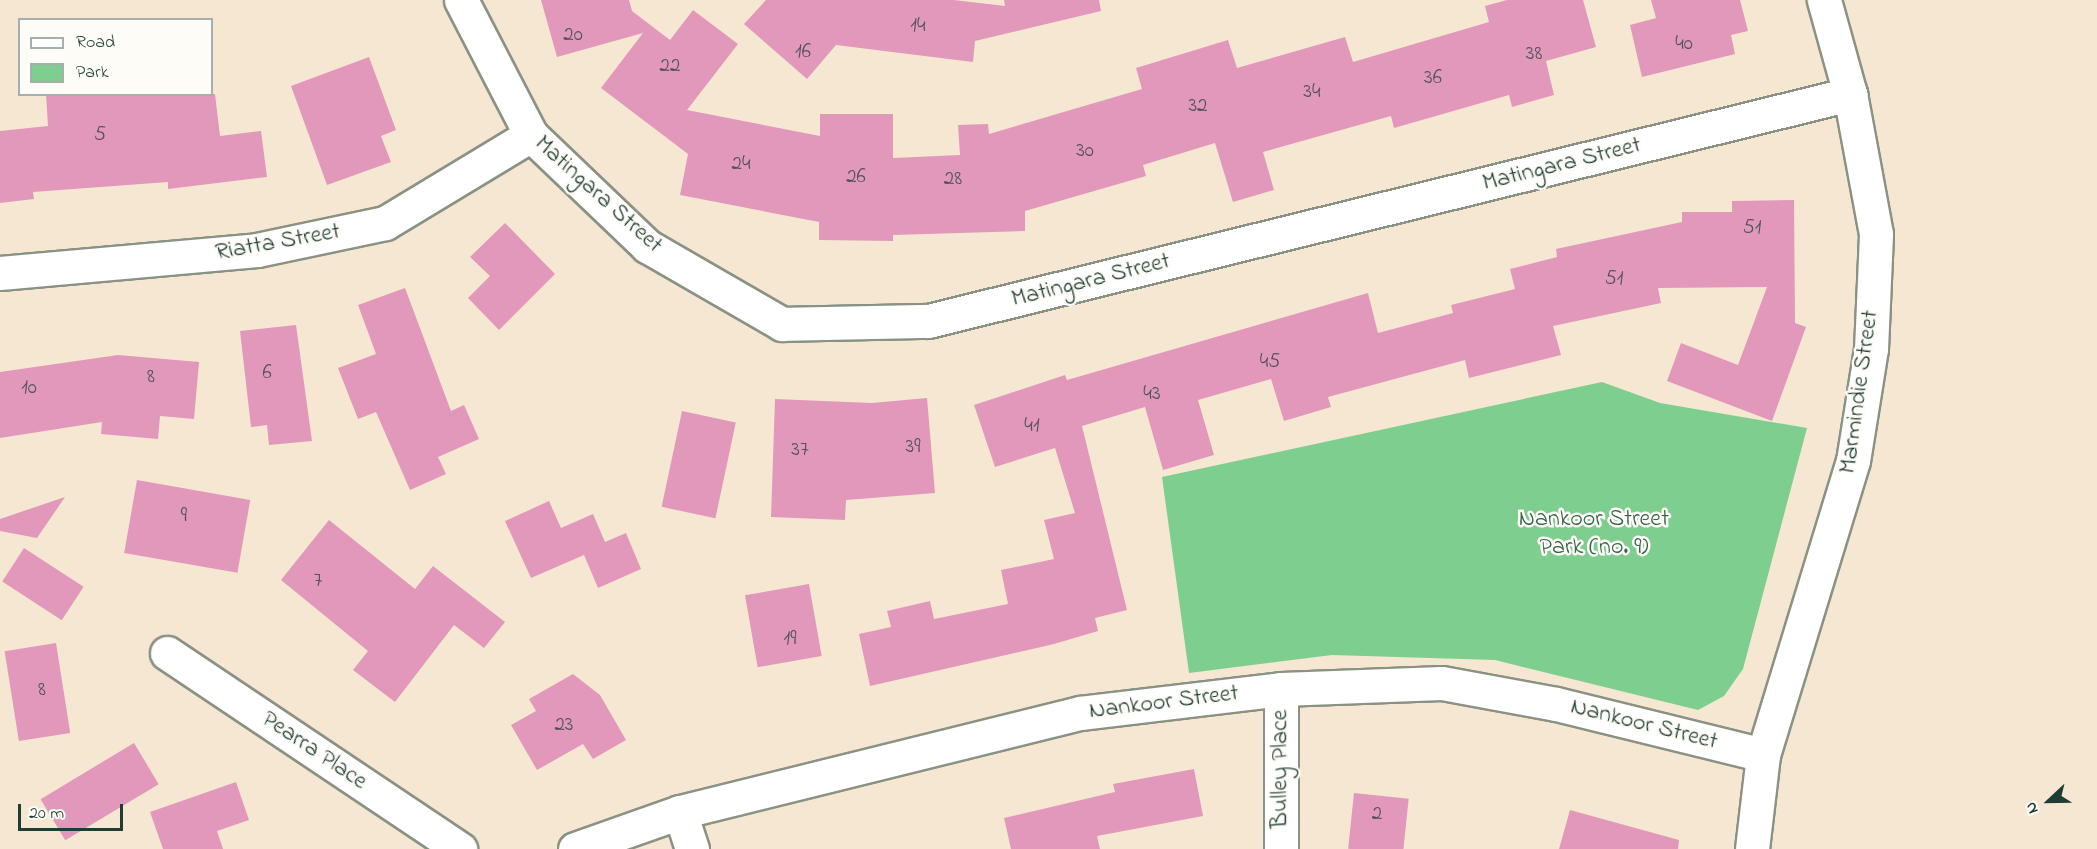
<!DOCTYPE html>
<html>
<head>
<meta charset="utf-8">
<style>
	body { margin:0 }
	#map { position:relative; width:2097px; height:849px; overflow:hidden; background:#f6e7d2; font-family:"Indie Flower",sans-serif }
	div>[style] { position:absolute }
	.green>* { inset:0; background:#7ece8f }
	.building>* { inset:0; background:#e298bb; transform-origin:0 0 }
	.roads { filter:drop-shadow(2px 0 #8a9283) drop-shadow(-2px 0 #8a9283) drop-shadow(0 2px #8a9283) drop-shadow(0 -2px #8a9283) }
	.street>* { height:33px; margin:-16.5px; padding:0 16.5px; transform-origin:16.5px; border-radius:16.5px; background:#fff }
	span { translate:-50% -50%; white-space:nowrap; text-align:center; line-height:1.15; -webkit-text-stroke:5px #fdfcf7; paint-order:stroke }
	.number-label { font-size:21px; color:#505456 }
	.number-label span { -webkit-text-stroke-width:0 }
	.street-label { font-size:24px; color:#1f3d34 }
	.park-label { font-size:24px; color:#37614b }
	.legend { position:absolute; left:18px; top:18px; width:195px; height:78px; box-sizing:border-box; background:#fdfcf7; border:2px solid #a4b0a9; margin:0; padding:8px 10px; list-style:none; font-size:18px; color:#1f3d34 }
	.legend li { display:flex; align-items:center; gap:12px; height:30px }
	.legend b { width:30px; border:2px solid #a4b0a9 }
	.north { position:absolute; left:2019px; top:771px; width:60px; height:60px; -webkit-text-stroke:4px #fdfcf7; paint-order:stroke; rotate:248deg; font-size:16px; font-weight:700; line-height:24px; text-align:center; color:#1f3d34 }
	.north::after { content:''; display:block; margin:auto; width:21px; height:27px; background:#1f3d34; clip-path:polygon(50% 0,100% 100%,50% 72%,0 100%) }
	.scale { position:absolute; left:18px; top:804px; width:105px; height:27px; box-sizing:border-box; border:3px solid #1f3d34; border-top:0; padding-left:8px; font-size:18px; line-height:21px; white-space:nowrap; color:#1f3d34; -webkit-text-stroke:4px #fdfcf7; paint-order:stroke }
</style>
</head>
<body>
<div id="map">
	<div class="green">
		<div style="clip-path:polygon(1602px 382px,1660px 403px,1807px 428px,1743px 669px,1724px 696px,1698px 710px,1495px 660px,1332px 655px,1189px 673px,1162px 477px)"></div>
	</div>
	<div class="building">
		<div style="clip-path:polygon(541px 0,629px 0,632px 11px,670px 40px,693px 10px,738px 44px,687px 110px,820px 136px,820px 114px,893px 114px,893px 158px,960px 155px,958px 125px,988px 124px,989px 134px,1142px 89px,1136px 68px,1228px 40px,1237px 68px,1345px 37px,1353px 62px,1489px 22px,1485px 6px,1507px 0,1583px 0,1596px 47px,1546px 61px,1554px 95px,1512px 107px,1509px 95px,1394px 128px,1391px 116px,1263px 152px,1274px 190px,1233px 202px,1215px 143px,1143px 165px,1146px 176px,1025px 211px,1025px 231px,893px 235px,893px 241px,819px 240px,819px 222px,680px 195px,688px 154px,601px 88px,643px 33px,557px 57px)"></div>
		<div style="clip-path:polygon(766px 0,954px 0,1005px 6px,1004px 0,1099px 0,1101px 11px,975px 41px,973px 62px,836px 45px,807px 79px,744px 24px)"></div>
		<div style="clip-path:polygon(1651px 0,1740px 0,1748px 31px,1731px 35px,1735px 54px,1642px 77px,1630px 25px,1656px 18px)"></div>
		<div style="clip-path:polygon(369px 57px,396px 130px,381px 136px,391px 162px,327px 185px,291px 86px)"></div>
		<div style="clip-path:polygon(46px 94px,215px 94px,220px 136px,261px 131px,267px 177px,168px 189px,168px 182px,33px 192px,34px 199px,0 203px,0 131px,48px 126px)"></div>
		<div style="clip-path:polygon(1794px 200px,1795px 323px,1806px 327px,1772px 421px,1667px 381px,1681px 343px,1738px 365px,1767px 287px,1658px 288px,1661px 303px,1553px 326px,1561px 355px,1469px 378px,1465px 360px,1328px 397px,1331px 407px,1284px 421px,1271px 379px,1198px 400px,1214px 455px,1163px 470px,1145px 407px,1082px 426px,1127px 610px,1095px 618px,1098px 631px,1054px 644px,870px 686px,859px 634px,891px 627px,887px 611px,930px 601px,934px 619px,1008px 604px,1001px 570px,1054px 559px,1044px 520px,1075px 513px,1055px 448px,995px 467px,974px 405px,1065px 375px,1067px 380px,1368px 293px,1378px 333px,1453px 313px,1451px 305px,1515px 289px,1510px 269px,1557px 257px,1556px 249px,1682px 222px,1682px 212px,1732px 212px,1732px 201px)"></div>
		<div style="clip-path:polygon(505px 223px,555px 274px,499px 330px,468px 298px,490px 276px,470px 257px)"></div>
		<div style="clip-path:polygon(405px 288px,451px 411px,464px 405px,479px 439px,438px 457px,446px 474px,410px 490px,376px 412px,358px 419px,338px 368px,376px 354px,358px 305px)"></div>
		<div style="clip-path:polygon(296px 325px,312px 441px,269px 445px,267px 425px,251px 427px,240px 331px)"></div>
		<div style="clip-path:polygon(118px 355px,199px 362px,194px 419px,160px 416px,158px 439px,101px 434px,102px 422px,0 438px,0 372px)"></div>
		<div style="clip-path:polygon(927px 398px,935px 493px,846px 500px,845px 520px,771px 517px,775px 399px,872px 403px)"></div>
		<div style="left:682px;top:411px;width:55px;height:98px;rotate:12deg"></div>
		<div style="left:137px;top:480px;width:115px;height:74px;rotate:10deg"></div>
		<div style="clip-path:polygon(65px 497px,37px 538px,0 531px,0 519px)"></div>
		<div style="clip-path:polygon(549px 501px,561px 528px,593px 514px,605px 542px,626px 533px,641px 569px,598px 588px,584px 555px,531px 578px,505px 521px)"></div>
		<div style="clip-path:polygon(329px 520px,415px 589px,433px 566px,505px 622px,484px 648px,454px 625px,395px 702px,353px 670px,368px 651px,281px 580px)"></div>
		<div style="left:24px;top:548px;width:71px;height:40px;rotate:33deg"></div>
		<div style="left:809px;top:584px;width:73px;height:65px;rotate:80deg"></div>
		<div style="left:56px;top:643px;width:91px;height:52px;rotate:81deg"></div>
		<div style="clip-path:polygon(573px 674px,600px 695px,626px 740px,593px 759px,583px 744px,537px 770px,511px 725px,536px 711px,529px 699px)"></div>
		<div style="left:134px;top:743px;width:48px;height:109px;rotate:59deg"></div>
		<div style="clip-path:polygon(1194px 769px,1203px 816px,1097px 836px,1100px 849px,1011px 849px,1004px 818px,1115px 792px,1113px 784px)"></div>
		<div style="clip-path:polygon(236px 782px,249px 820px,217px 831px,223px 849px,163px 849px,150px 812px)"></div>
		<div style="left:1354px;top:793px;width:55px;height:56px;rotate:6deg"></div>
		<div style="clip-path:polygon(1570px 810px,1679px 840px,1678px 849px,1559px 849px)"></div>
	</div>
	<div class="roads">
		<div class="street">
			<div style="left:461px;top:0;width:152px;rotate:62.6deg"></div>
			<div style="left:531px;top:135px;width:161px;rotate:43.7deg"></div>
			<div style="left:647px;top:246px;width:156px;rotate:30deg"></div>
			<div style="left:782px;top:324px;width:146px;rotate:-1.2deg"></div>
			<div style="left:928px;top:321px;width:950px;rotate:-13.83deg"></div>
			<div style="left:0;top:273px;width:258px;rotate:-5.1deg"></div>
			<div style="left:257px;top:250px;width:131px;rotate:-11.9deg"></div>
			<div style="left:385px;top:223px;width:170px;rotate:-31.1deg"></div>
			<div style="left:167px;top:653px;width:353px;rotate:33.8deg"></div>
			<div style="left:680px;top:812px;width:39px;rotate:72deg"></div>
			<div style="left:575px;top:849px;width:111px;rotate:-19.4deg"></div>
			<div style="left:680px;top:812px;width:412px;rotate:-13.9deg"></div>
			<div style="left:1080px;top:713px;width:202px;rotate:-6.8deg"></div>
			<div style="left:1281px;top:689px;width:161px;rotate:-2.1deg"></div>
			<div style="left:1442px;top:683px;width:116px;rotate:10.4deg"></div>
			<div style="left:1556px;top:704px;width:213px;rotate:13.8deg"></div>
			<div style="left:1281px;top:849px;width:160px;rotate:-90deg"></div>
			<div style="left:1752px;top:849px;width:95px;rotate:-83.3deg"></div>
			<div style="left:1763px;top:755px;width:307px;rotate:-73deg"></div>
			<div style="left:1853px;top:461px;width:113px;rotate:-80.9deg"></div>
			<div style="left:1871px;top:349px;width:115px;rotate:-87.5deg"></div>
			<div style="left:1876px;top:234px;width:142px;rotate:-100.5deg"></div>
			<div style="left:1850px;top:94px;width:98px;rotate:-105.5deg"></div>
		</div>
	</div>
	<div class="number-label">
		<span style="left:918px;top:26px">14</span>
		<span style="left:573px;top:35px">20</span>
		<span style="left:1684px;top:44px">40</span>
		<span style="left:803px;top:52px">16</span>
		<span style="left:1534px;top:54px">38</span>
		<span style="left:670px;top:66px">22</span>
		<span style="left:1433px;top:78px">36</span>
		<span style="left:1312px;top:92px">34</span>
		<span style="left:1198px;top:106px">32</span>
		<span style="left:100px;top:135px">5</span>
		<span style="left:1085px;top:151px">30</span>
		<span style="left:741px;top:164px">24</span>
		<span style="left:856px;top:177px">26</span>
		<span style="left:953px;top:179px">28</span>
		<span style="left:1752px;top:228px">51</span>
		<span style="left:1614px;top:279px">51</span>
		<span style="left:1270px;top:362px">45</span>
		<span style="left:267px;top:373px">6</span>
		<span style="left:151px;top:377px">8</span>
		<span style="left:29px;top:388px">10</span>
		<span style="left:1152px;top:394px">43</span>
		<span style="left:1032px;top:426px">41</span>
		<span style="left:913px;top:447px">39</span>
		<span style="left:800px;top:450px">37</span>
		<span style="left:184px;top:516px">9</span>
		<span style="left:318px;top:581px">7</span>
		<span style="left:790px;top:639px">19</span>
		<span style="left:42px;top:690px">8</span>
		<span style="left:564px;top:725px">23</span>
		<span style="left:1377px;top:814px">2</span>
	</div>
	<div class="street-label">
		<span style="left:1562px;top:165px;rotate:-14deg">Matingara Street</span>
		<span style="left:598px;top:195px;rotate:42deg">Matingara Street</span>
		<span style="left:278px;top:243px;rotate:-10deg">Riatta Street</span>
		<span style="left:1091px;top:281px;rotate:-14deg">Matingara Street</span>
		<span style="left:1860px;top:392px;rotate:-82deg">Marmindie Street</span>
		<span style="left:1164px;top:703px;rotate:-7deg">Nankoor Street</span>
		<span style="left:1644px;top:725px;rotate:14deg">Nankoor Street</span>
		<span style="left:314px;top:751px;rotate:34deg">Pearra Place</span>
		<span style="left:1281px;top:769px;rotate:-90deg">Bulley Place</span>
	</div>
	<div class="park-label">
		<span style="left:1594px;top:534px">Nankoor Street<br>Park (no. 9)</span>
	</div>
	<ul class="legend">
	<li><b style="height:8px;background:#fff"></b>Road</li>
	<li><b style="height:16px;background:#7ece8f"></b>Park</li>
	</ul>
	<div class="north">N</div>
	<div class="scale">20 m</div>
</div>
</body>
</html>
